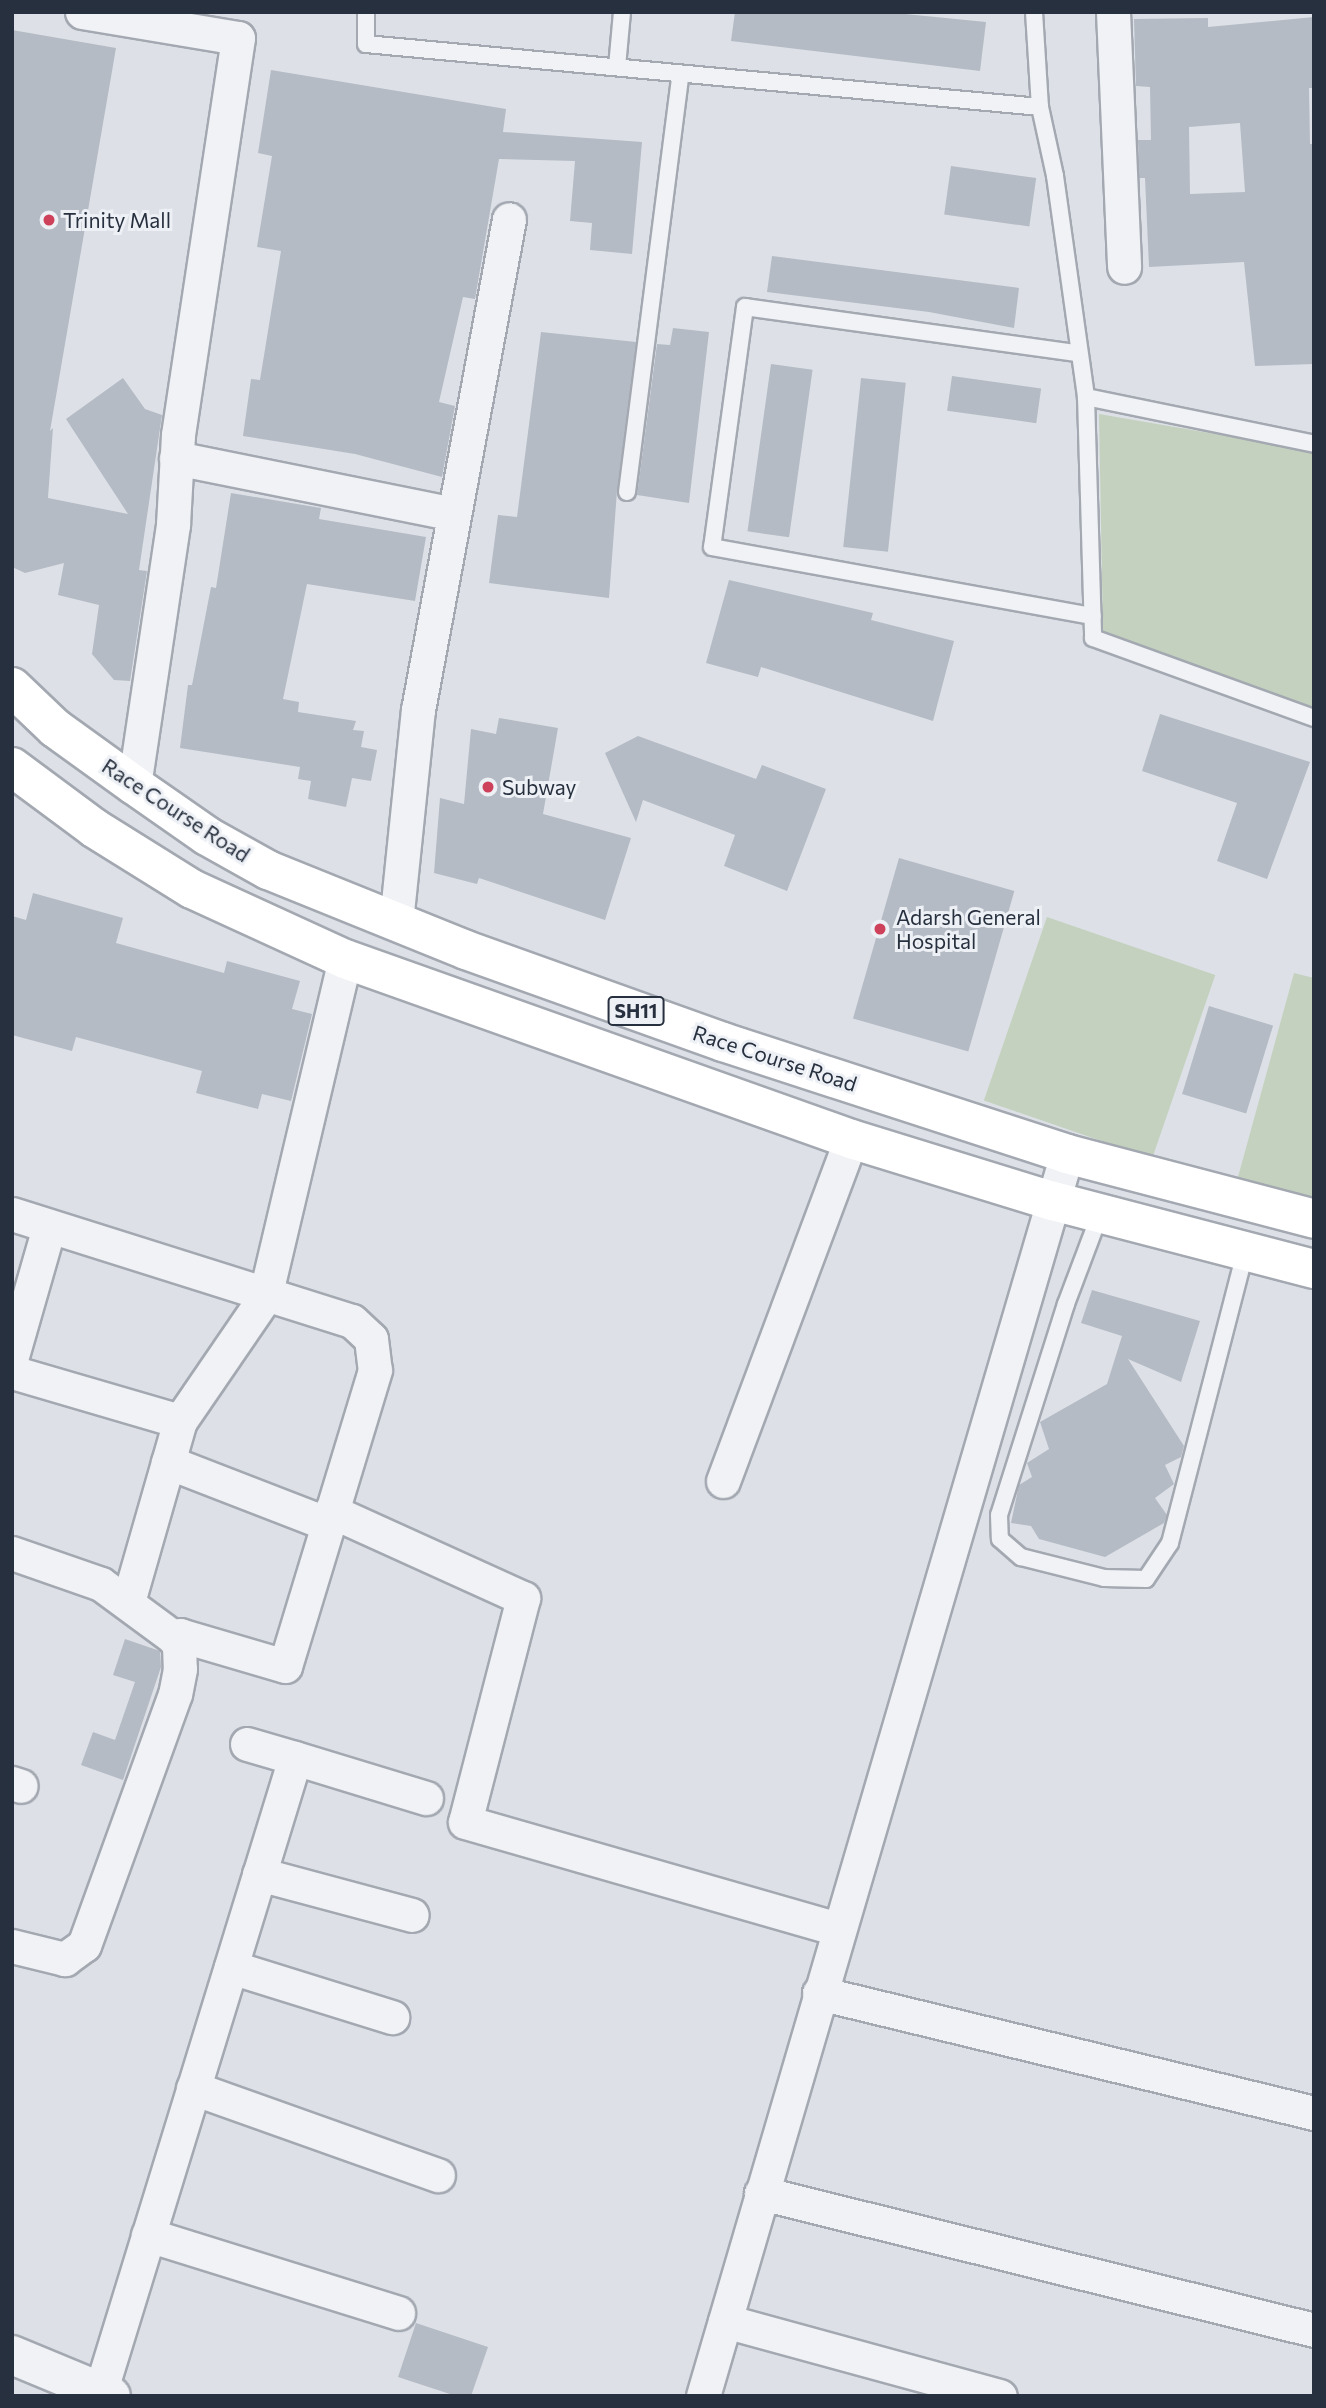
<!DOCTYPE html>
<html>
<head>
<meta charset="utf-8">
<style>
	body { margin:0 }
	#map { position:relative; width:1326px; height:2408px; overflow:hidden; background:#dde1e7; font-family:Commissioner,sans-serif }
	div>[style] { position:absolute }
	.green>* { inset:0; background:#c4d1be; transform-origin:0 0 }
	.building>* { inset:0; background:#b4bbc4; transform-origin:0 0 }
	.roads { filter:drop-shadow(2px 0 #a3a8b1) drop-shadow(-2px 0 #a3a8b1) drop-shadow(0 2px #a3a8b1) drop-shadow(0 -2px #a3a8b1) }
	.service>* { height:16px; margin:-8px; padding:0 8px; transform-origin:8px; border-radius:8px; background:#f0f2f5 }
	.minor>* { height:33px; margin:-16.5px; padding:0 16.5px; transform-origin:16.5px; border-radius:16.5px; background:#f0f2f5 }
	.tertiary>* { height:38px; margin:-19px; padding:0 19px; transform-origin:19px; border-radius:19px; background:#f0f2f5 }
	.primary>* { height:38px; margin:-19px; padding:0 19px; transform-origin:19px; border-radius:19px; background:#fff }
	.dots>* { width:19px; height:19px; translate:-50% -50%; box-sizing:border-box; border:4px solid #edf0f5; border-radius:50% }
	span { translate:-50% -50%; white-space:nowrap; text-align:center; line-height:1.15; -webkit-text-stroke:6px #edf0f5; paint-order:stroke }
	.shield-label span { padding:2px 5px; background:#edf0f5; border:2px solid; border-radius:5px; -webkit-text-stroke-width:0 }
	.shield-label { font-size:19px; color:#27303e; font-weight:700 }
	.poi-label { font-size:21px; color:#27303e }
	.left { translate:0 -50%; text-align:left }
	.street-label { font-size:21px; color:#27303e }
	.frame { position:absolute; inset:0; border:14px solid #27303e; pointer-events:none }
</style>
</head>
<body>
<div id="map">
	<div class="green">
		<div style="clip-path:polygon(1099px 414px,1314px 451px,1314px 710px,1103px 633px)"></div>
		<div style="left:1047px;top:917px;width:178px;height:194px;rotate:19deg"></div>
		<div style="clip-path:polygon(1294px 973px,1314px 978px,1314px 1200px,1238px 1177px)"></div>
	</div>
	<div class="building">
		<div style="clip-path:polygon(735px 12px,885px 12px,986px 22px,980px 71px,731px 41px)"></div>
		<div style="clip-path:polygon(evenodd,1314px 17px,1314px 88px,1309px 88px,1310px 144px,1314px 144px,1314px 364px,1255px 366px,1244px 262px,1149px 267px,1145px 178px,1139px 178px,1138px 140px,1151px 140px,1150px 87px,1136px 86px,1134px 19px,1208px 18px,1208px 27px,1314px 17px,1240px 123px,1245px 192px,1190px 194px,1189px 127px,1240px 123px)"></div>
		<div style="clip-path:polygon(12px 30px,116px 48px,50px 431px,53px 428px,48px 498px,128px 514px,66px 419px,123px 378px,145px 409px,162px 415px,139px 570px,147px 571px,130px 681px,114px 680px,92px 654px,99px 605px,58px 595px,64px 563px,25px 573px,12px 567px)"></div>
		<div style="clip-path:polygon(271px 70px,506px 109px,503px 132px,642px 142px,632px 254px,590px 250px,592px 223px,570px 221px,575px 161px,499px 159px,475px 299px,463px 297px,439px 402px,455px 406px,442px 477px,355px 454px,243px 436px,251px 379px,260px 380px,281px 251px,257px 247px,272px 156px,258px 153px)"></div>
		<div style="left:951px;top:166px;width:86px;height:49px;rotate:8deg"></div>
		<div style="clip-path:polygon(772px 256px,1019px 288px,1014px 328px,929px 312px,767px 292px)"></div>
		<div style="clip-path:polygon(673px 328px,709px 332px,689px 503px,637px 495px,657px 344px,670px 345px)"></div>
		<div style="clip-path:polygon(541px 332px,636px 342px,617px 491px,609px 598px,489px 583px,498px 515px,517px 517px)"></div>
		<div style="left:771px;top:364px;width:42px;height:169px;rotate:8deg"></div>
		<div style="left:952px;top:376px;width:90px;height:35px;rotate:8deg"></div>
		<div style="left:861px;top:378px;width:45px;height:170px;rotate:6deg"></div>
		<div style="clip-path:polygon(231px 493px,321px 508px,319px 519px,426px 537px,415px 601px,307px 584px,283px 699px,299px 702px,298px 712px,356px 721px,353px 730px,364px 731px,361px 747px,377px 750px,371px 781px,352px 778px,346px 807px,308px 799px,311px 781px,298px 779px,300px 767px,180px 748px,188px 685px,192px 685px,211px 587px,216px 588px)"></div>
		<div style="clip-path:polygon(729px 580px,873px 613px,871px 620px,954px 641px,933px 721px,761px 667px,758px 677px,706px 663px)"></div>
		<div style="clip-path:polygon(1160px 714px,1310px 762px,1267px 879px,1217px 861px,1237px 803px,1142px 771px)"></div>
		<div style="clip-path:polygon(499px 718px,558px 728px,543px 814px,631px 838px,605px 920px,479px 878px,477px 884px,434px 873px,440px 798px,464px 804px,471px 729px,496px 734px)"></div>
		<div style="clip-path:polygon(638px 736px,756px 779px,762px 765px,826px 789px,787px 891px,724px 866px,735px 835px,643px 800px,636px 822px,605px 753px)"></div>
		<div style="left:899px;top:858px;width:120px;height:167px;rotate:16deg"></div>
		<div style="clip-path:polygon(33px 893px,123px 918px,116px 943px,224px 973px,227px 961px,300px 981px,292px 1009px,312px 1014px,291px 1101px,262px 1094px,258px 1109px,196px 1093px,202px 1071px,76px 1037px,72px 1051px,12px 1035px,12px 916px,26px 920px)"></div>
		<div style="left:1209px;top:1006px;width:67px;height:92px;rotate:17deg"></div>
		<div style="clip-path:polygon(1092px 1290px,1200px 1321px,1181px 1382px,1128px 1359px,1184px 1446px,1181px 1457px,1165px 1465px,1174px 1484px,1155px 1498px,1167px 1515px,1164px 1523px,1105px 1557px,1039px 1539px,1031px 1526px,1011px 1523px,1019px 1485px,1032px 1477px,1027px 1463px,1049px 1449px,1040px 1422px,1107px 1384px,1122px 1336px,1081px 1323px)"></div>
		<div style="clip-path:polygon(125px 1639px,160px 1651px,161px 1667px,123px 1780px,81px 1765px,93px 1732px,115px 1740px,135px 1682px,113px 1675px)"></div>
		<div style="clip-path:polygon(416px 2323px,488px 2347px,471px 2396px,456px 2396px,398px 2377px)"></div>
	</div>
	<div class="roads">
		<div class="service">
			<div style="left:366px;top:12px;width:32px;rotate:90deg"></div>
			<div style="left:366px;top:44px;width:677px;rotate:5.34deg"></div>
			<div style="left:1034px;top:12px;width:95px;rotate:86.4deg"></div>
			<div style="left:1040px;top:107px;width:71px;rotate:77.7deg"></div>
			<div style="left:1055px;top:176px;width:223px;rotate:82deg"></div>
			<div style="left:1086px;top:397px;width:241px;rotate:88.3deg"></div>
			<div style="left:1093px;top:638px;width:235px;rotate:19.9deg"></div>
			<div style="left:617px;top:67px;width:55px;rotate:-84.8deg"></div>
			<div style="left:1076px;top:353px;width:334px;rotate:-172.1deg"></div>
			<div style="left:745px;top:307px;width:242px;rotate:97.8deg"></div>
			<div style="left:712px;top:547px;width:387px;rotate:10.3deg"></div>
			<div style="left:1086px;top:397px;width:233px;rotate:11.6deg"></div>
			<div style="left:627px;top:492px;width:422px;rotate:-82.7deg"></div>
			<div style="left:1100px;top:1214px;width:96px;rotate:110.7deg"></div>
			<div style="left:1066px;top:1304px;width:221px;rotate:107.6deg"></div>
			<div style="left:999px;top:1515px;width:24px;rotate:88deg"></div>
			<div style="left:1000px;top:1539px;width:28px;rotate:41deg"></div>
			<div style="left:1021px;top:1557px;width:86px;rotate:14.2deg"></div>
			<div style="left:1104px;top:1578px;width:42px;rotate:1.4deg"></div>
			<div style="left:1146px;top:1579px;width:43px;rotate:-56.3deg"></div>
			<div style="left:1170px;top:1543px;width:300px;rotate:-75.5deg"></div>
		</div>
		<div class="minor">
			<div style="left:82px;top:12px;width:158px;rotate:9.5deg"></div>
			<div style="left:238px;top:38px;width:402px;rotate:98.6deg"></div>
			<div style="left:178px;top:435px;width:90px;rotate:93.2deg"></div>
			<div style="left:173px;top:525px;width:263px;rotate:98.5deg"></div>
			<div style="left:1113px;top:12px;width:255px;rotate:87.5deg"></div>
			<div style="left:176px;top:458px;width:283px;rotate:11.4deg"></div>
			<div style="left:396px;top:922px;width:213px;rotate:-84.1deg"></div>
			<div style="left:418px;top:710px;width:499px;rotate:-79.5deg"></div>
			<div style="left:12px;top:1214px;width:356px;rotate:17.5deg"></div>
			<div style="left:352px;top:1321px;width:26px;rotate:43deg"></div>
			<div style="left:371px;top:1339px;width:31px;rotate:83deg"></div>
			<div style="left:375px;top:1370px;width:309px;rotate:106.9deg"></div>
			<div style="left:285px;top:1666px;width:109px;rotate:-163.6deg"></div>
			<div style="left:180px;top:1635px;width:7px;rotate:164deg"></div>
			<div style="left:173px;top:1637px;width:10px;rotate:53deg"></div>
			<div style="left:179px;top:1645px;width:24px;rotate:88deg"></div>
			<div style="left:180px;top:1669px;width:25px;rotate:101deg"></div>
			<div style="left:175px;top:1694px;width:267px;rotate:109.9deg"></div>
			<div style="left:84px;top:1945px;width:24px;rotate:144deg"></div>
			<div style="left:65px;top:1959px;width:55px;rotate:-166.2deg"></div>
			<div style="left:12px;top:1356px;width:134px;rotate:-74deg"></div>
			<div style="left:12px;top:1372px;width:175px;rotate:16.3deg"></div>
			<div style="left:168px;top:1462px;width:172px;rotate:21.2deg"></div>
			<div style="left:723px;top:1481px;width:365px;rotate:-69.5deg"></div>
			<div style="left:331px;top:1511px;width:211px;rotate:24.4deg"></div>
			<div style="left:523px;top:1598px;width:231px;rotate:104.5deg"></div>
			<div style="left:465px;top:1822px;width:389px;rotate:16deg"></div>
			<div style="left:12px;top:1553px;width:94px;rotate:19.2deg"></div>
			<div style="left:101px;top:1584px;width:89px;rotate:36.4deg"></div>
			<div style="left:128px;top:1602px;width:188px;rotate:-74deg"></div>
			<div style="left:180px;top:1421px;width:150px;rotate:-55.6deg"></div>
			<div style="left:265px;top:1297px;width:347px;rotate:-76.7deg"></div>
			<div style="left:295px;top:1758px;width:137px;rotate:17deg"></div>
			<div style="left:12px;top:1783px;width:9px;rotate:18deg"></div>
			<div style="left:259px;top:1874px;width:158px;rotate:15deg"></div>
			<div style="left:231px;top:1967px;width:169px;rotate:17.3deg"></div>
			<div style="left:819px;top:1993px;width:509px;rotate:13.63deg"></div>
			<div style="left:193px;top:2088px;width:260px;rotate:19.6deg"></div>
			<div style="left:761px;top:2193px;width:570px;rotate:13.91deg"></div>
			<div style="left:148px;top:2235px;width:262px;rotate:17.3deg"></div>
			<div style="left:725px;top:2321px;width:285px;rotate:15.3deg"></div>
			<div style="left:99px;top:2396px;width:667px;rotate:-72.92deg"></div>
			<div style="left:295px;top:1758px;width:50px;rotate:-163.7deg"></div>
			<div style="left:703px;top:2396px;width:1294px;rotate:-73.67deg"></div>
		</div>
		<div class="tertiary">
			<div style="left:12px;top:2355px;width:107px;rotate:22.5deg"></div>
		</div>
		<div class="primary">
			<div style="left:12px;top:687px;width:59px;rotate:43.6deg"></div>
			<div style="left:55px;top:728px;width:97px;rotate:35.8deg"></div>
			<div style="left:134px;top:785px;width:89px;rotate:34.9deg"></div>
			<div style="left:207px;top:836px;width:70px;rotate:29.1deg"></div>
			<div style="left:268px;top:870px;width:214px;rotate:22deg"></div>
			<div style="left:466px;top:950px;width:273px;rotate:19.7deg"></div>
			<div style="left:723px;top:1042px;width:362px;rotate:18deg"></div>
			<div style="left:1067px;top:1154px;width:255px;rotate:14.7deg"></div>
			<div style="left:12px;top:767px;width:102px;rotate:36.6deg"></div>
			<div style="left:94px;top:828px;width:115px;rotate:31.9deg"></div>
			<div style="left:192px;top:889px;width:168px;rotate:24.6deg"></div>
			<div style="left:345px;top:959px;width:537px;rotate:19.58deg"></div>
			<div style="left:851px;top:1139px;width:211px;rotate:17.1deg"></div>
			<div style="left:1053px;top:1201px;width:270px;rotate:14.6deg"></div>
		</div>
	</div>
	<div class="dots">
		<div style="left:49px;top:220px;background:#ce415b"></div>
		<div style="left:488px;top:787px;background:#ce415b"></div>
		<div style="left:880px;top:929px;background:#ce415b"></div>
	</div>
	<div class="shield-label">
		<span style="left:636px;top:1011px">SH11</span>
	</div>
	<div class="poi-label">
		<span class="left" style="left:63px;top:220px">Trinity Mall</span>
		<span class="left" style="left:502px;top:787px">Subway</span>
		<span class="left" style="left:896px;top:929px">Adarsh General<br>Hospital</span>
	</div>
	<div class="street-label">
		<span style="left:176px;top:810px;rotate:33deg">Race Course Road</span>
		<span style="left:775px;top:1058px;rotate:18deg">Race Course Road</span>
	</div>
	<div class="frame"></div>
</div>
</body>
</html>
